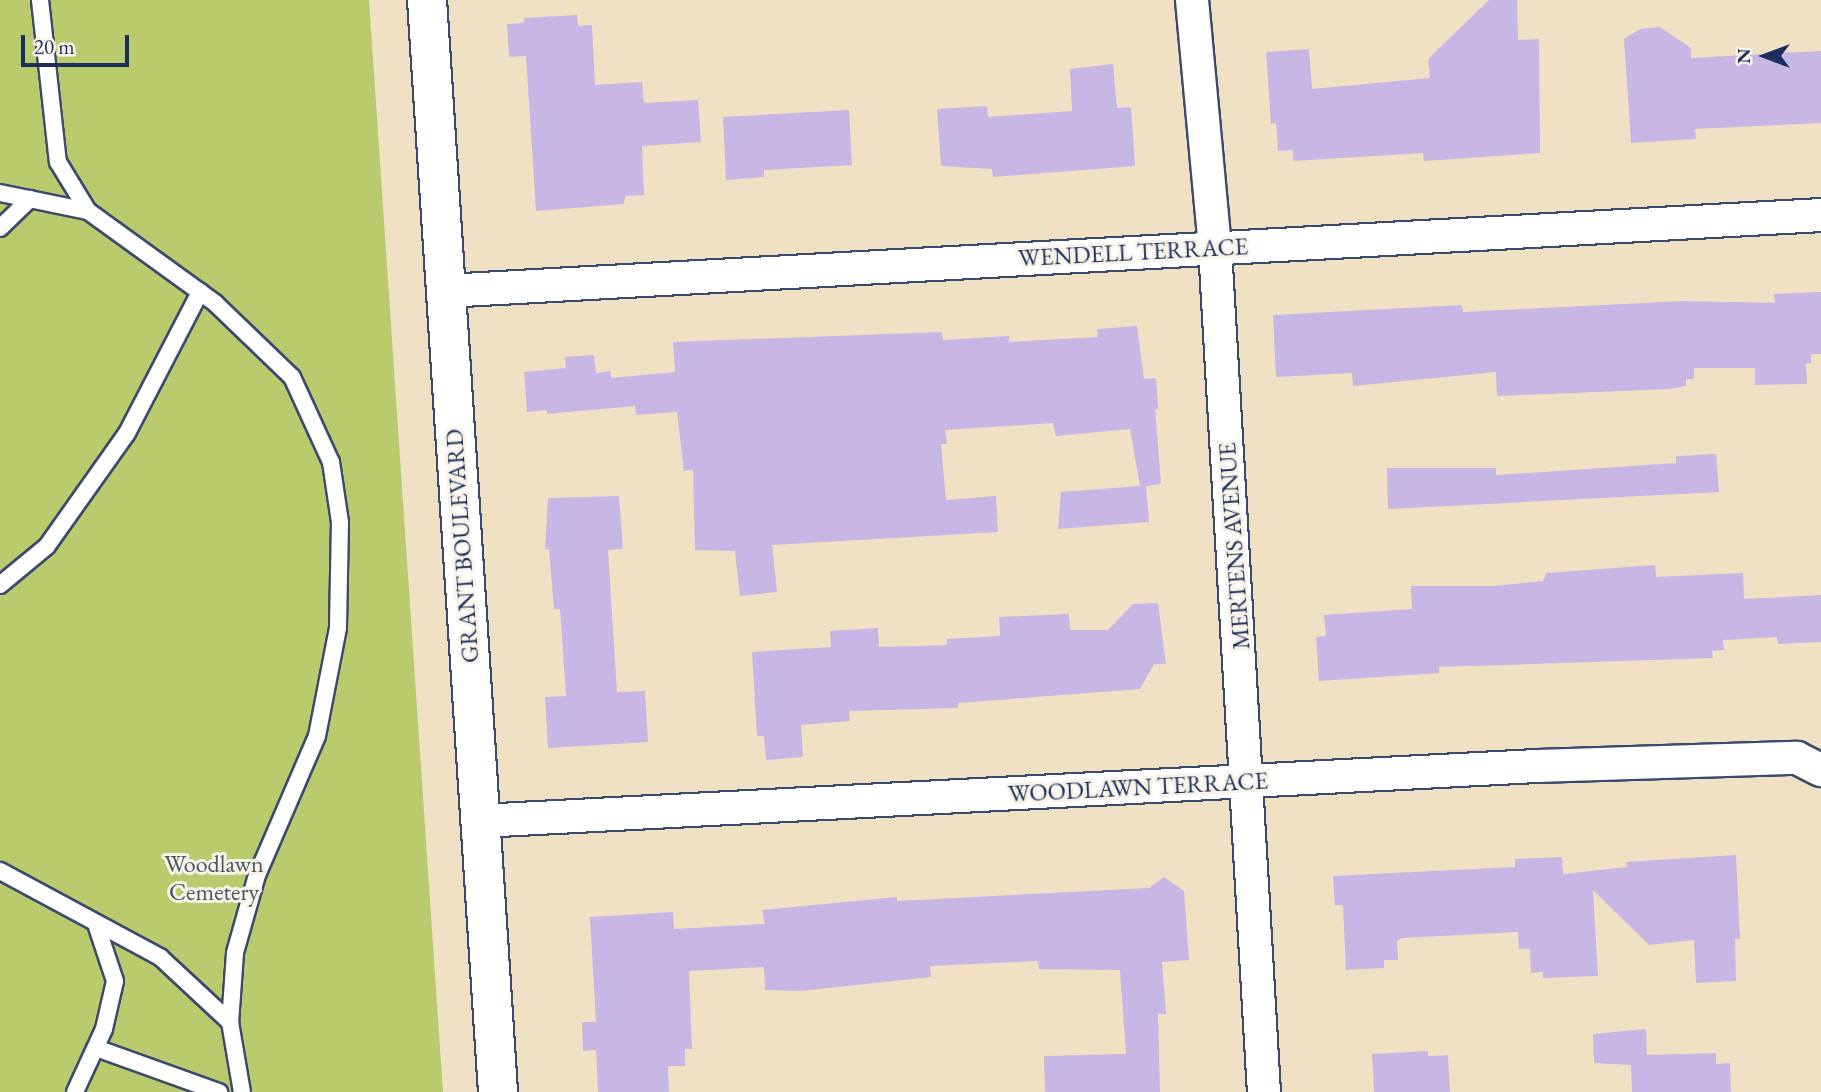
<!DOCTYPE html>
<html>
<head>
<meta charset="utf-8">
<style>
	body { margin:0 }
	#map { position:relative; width:1821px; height:1092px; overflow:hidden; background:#f0e1c4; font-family:"EB Garamond",serif }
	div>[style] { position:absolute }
	.green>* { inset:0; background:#bacb6e }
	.building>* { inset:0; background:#c7b7e4 }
	.roads { filter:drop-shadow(2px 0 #3b4a6d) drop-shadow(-2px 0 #3b4a6d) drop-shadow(0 2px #3b4a6d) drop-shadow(0 -2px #3b4a6d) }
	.service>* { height:16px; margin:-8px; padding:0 8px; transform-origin:8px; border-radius:8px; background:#fff }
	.minor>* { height:32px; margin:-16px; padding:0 16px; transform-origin:16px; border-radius:16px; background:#fff }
	.tertiary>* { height:38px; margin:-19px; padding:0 19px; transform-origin:19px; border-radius:19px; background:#fff }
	span { translate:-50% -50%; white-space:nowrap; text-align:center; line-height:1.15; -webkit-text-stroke:6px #f7f3e8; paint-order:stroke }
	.street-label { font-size:24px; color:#1b2f5e }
	.park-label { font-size:24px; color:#435662 }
	.north { position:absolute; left:1730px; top:21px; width:70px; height:70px; -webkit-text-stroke:5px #f7f3e8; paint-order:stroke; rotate:270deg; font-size:19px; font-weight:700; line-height:28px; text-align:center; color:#1b2f5e }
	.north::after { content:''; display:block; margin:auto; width:24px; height:32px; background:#1b2f5e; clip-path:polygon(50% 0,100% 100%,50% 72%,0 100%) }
	.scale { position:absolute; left:21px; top:35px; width:108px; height:32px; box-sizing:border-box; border:4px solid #1b2f5e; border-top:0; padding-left:9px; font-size:21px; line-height:24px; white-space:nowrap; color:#1b2f5e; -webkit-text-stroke:5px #f7f3e8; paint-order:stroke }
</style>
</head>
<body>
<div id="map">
	<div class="green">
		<div style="clip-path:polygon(0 0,369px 0,443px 1092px,0 1092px)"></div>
	</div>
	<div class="building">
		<div style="clip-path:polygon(1489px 0,1517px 0,1518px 40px,1539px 39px,1540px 153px,1424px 161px,1423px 153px,1293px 161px,1293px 150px,1278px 151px,1276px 123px,1271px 124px,1266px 52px,1309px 49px,1312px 89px,1430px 78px,1428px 59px)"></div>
		<div style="clip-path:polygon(577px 15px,578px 26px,592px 25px,595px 85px,642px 82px,644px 103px,698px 100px,701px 142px,642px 146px,644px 195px,625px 196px,624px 204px,536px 211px,526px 56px,509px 57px,507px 24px,524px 23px,524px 18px)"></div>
		<div style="clip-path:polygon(1660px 27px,1691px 48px,1691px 58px,1821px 51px,1821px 123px,1695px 129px,1696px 139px,1631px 143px,1624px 39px,1640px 29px)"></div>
		<div style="clip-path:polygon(1113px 64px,1117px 108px,1131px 107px,1135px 166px,993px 177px,992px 169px,941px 166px,937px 109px,987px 106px,988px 117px,1072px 111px,1070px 69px)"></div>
		<div style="clip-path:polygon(849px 110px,852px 165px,764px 170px,764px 177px,726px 180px,723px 117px)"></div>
		<div style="clip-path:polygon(1821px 292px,1821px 354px,1811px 354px,1811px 363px,1806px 363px,1807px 384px,1755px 385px,1755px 368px,1694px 368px,1694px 379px,1686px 379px,1686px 386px,1670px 389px,1497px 396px,1496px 372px,1353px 386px,1352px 373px,1276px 377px,1273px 315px,1462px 305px,1463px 312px,1683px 301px,1775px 303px,1774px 294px)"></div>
		<div style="clip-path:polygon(1137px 326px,1144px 379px,1156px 378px,1158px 409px,1155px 409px,1161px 484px,1146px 486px,1149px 522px,1058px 529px,1061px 492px,1140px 486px,1130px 429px,1056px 436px,1053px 423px,945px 430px,947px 444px,941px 444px,946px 500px,996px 496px,998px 532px,772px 545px,777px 592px,740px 596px,735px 551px,695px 550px,693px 470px,684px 471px,677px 412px,636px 415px,635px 406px,547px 414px,547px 410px,527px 412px,524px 372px,566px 368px,565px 357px,594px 355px,596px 373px,610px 371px,611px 378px,675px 372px,673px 342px,942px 332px,943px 340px,1009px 336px,1009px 342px,1098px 337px,1097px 329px)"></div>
		<div style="clip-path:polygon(1716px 454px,1719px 492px,1388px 509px,1387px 468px,1496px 468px,1496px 475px,1676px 463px,1676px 456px)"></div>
		<div style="clip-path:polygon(619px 496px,623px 549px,608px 550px,617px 692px,645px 691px,648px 742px,548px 748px,545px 697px,566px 696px,560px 609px,554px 609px,549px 549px,545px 550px,548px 498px)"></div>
		<div style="clip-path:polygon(1655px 565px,1656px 577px,1743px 573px,1744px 599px,1821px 595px,1821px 642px,1778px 644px,1777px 637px,1723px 640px,1724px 650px,1712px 651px,1713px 658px,1439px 667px,1439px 673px,1319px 681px,1316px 637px,1326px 636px,1324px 615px,1412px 609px,1411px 586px,1494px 586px,1543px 581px,1546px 573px)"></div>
		<div style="clip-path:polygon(1158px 603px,1166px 664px,1154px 664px,1140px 689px,958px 703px,958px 708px,849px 711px,850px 721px,801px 725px,803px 757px,766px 760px,764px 736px,757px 736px,752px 652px,831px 647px,830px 631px,878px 628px,879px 647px,947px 645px,947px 639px,1000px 636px,999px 617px,1069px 614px,1070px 630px,1108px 630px,1133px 604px)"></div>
		<div style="clip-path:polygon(1736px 855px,1740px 939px,1735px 939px,1736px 981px,1696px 983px,1694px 940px,1649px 945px,1593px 890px,1598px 976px,1543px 978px,1543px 972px,1531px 973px,1530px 949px,1519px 949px,1518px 932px,1402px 938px,1397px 941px,1398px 960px,1384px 960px,1384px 968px,1346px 970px,1343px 905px,1335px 905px,1333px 876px,1515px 867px,1515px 859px,1562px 857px,1563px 874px,1627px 867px,1626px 862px)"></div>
		<div style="clip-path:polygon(1164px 877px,1184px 891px,1189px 960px,1162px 962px,1166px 1014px,1158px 1014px,1160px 1092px,1045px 1092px,1044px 1056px,1126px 1054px,1120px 970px,1039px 969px,1038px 961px,930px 966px,931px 977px,800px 991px,765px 990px,764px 967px,689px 971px,692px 1049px,685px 1049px,685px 1066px,668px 1066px,669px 1092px,598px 1092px,596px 1050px,583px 1051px,582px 1022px,596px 1022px,590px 917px,673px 912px,674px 929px,765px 924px,762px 910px,897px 897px,897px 901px,1149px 888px)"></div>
		<div style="clip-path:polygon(1646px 1029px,1647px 1055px,1716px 1053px,1716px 1064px,1730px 1063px,1731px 1092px,1632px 1092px,1631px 1065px,1594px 1063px,1593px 1034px)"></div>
		<div style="clip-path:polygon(1428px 1051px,1428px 1056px,1448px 1055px,1450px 1092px,1374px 1092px,1372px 1054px)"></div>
	</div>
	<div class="roads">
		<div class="service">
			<div style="left:40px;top:0;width:163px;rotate:83.7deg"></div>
			<div style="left:58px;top:162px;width:57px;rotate:58.5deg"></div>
			<div style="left:88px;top:211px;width:157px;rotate:35.9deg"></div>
			<div style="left:215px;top:303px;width:107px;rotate:43.9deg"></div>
			<div style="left:292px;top:377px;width:94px;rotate:65.4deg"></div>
			<div style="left:331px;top:462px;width:61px;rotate:81.5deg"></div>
			<div style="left:340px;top:522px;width:106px;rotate:91.1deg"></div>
			<div style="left:338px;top:628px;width:110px;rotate:101deg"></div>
			<div style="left:317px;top:736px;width:151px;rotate:113.3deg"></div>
			<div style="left:257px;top:875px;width:81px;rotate:105.8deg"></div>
			<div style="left:235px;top:953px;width:69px;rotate:94.1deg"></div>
			<div style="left:230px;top:1022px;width:71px;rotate:80.3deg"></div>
			<div style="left:0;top:193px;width:90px;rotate:11.6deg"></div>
			<div style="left:0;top:228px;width:42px;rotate:-44deg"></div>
			<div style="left:0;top:585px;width:61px;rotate:-39.7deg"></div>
			<div style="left:47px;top:546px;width:138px;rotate:-54.7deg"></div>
			<div style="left:127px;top:433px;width:159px;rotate:-62.6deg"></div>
			<div style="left:0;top:871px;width:182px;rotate:28.3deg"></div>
			<div style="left:160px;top:957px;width:96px;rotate:42.9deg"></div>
			<div style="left:96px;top:1048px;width:131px;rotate:19.7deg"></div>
			<div style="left:75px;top:1092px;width:69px;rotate:-65.3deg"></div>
			<div style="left:104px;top:1029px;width:49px;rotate:-77.1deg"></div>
			<div style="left:115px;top:981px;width:57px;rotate:-108.4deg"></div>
		</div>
		<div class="minor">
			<div style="left:1192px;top:0;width:249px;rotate:84.7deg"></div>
			<div style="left:1215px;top:248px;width:845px;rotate:86.68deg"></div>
			<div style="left:445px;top:291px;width:1378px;rotate:-3.16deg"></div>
			<div style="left:480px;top:821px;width:1058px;rotate:-2.98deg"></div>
			<div style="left:1537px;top:766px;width:260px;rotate:-1.8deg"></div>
			<div style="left:1797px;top:758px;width:27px;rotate:27deg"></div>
		</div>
		<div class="tertiary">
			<div style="left:427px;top:0;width:1094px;rotate:86.28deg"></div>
		</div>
	</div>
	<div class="street-label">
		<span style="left:1133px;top:252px;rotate:-3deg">WENDELL TERRACE</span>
		<span style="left:462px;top:546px;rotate:-94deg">GRANT BOULEVARD</span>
		<span style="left:1234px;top:546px;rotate:-94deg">MERTENS AVENUE</span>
		<span style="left:1138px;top:787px;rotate:-3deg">WOODLAWN TERRACE</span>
	</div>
	<div class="park-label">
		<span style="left:214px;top:878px">Woodlawn<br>Cemetery</span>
	</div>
	<div class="north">N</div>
	<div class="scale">20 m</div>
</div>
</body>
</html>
